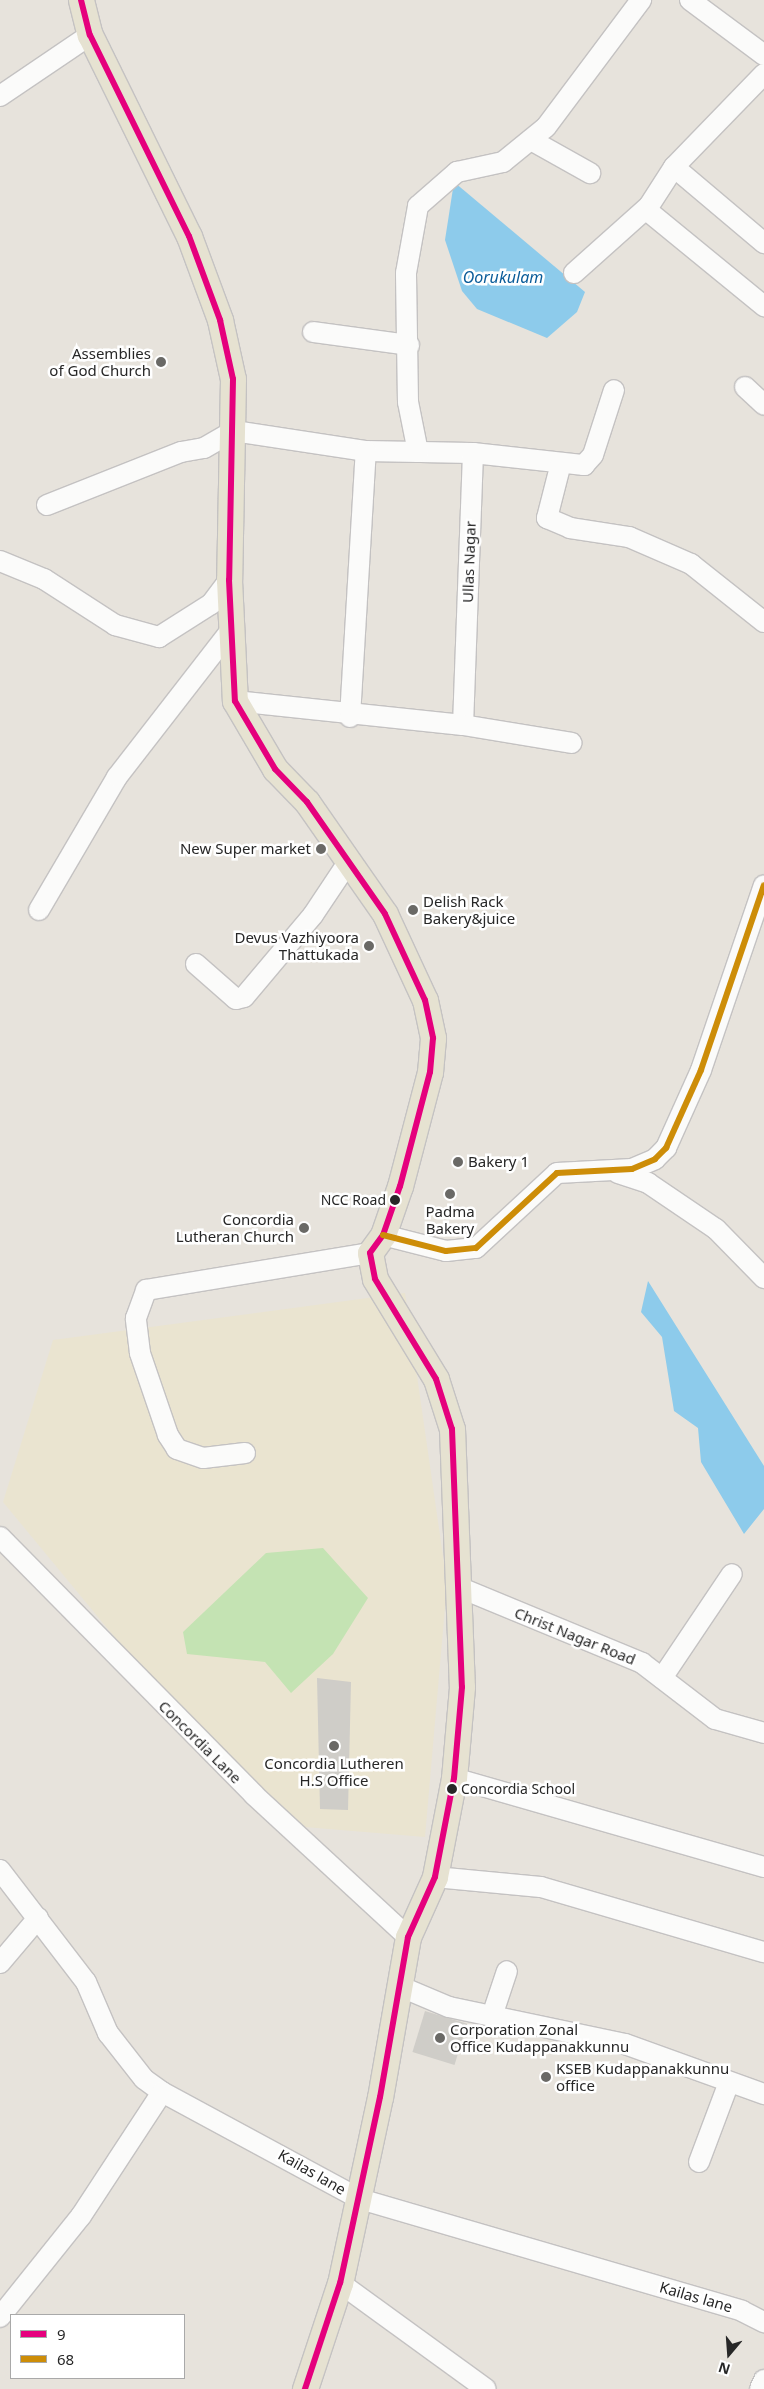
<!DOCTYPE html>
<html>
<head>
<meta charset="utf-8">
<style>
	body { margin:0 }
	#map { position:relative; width:764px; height:2389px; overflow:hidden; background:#e7e3dc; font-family:"Noto Sans",sans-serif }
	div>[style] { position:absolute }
	.education>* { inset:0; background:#eae4d0 }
	.green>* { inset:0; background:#c4e3b3 }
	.water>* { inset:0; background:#8dcbeb }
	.building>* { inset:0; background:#cfcdc8; transform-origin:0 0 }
	.roads { filter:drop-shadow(1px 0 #c4c2c2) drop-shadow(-1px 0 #c4c2c2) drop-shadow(0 1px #c4c2c2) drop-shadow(0 -1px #c4c2c2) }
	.minor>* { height:20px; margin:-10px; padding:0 10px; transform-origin:10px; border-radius:10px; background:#fbfbfa }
	.major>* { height:25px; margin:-12.5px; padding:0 12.5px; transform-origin:12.5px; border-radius:12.5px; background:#e6e2d1 }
	.bus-1>* { height:6px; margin:-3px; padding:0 3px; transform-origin:3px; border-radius:3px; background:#e5007d }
	.bus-2>* { height:6px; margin:-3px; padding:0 3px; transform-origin:3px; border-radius:3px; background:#cd8d08 }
	.dots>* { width:14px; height:14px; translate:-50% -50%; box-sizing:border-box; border:2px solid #fff; border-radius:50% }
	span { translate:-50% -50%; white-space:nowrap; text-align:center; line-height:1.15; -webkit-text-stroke:5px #fff; paint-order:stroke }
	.bus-label { font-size:14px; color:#272727 }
	.right { translate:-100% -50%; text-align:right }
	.left { translate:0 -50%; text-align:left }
	.poi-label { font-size:15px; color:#272727 }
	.street-label { font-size:15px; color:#272727 }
	.water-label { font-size:16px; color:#0a5c99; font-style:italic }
	.legend { position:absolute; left:10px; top:2314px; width:175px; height:65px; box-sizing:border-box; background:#fff; border:1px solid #a9a9a9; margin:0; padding:6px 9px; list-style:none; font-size:15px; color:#272727 }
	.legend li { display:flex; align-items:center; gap:10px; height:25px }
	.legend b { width:25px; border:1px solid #a9a9a9 }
	.north { position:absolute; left:704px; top:2329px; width:50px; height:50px; -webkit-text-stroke:4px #fff; paint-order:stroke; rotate:198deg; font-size:14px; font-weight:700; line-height:20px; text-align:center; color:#272727 }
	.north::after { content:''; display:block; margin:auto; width:18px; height:22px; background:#272727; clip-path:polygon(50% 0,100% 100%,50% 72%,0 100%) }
</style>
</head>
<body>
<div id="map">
	<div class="education">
		<div style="clip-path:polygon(405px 1293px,447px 1584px,425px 1837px,305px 1827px,234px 1770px,136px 1663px,3px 1502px,53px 1340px)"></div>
	</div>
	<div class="green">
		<div style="clip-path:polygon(323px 1548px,368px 1598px,333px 1654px,291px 1693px,265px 1662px,187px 1654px,183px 1632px,266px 1553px)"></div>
	</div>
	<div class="water">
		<div style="clip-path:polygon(454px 182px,585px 292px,577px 312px,547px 338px,477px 309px,462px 291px,445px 240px)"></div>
		<div style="clip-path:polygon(648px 1281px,764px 1466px,764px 1509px,744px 1534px,701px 1462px,698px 1428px,674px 1411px,662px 1337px,641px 1312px)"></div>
	</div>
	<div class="building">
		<div style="clip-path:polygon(317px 1678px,351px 1682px,348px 1810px,320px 1809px)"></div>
		<div style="left:425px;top:2011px;width:44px;height:43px;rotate:17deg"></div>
	</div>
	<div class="roads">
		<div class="minor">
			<div style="left:690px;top:0;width:92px;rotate:36.6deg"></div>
			<div style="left:764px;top:74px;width:129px;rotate:134.1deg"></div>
			<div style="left:674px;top:167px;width:46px;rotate:122.7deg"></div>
			<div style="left:649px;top:206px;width:6px;rotate:90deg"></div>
			<div style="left:649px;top:212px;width:149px;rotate:39.3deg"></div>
			<div style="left:0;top:96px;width:109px;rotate:-34.1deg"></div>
			<div style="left:531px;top:140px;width:68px;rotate:29.2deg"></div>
			<div style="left:674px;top:167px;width:118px;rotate:40.2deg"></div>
			<div style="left:574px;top:273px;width:101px;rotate:-41.8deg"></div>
			<div style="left:313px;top:332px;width:97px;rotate:7.7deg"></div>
			<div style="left:745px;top:387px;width:26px;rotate:43deg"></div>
			<div style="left:418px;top:452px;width:55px;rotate:1deg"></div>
			<div style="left:473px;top:453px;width:272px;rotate:92.1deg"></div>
			<div style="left:473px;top:453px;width:112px;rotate:6.2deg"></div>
			<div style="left:584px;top:465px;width:13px;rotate:-48deg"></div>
			<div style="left:593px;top:455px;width:68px;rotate:-72.1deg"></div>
			<div style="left:561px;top:463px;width:57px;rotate:104.3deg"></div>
			<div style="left:547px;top:518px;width:25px;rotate:23deg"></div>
			<div style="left:570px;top:528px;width:60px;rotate:8.7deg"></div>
			<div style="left:629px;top:537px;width:68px;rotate:23.5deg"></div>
			<div style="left:691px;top:564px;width:93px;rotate:38.5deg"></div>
			<div style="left:47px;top:505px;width:144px;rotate:-21.6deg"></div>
			<div style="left:181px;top:452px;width:23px;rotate:-10deg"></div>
			<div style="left:204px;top:448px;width:34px;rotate:-30deg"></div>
			<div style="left:234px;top:431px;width:134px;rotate:8.6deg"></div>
			<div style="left:366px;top:451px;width:52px;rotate:1.1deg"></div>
			<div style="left:418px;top:452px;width:51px;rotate:-101.3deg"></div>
			<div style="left:408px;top:402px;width:129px;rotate:-90.9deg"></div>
			<div style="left:406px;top:273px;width:68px;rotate:-79.8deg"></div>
			<div style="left:418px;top:206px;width:52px;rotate:-41.1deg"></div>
			<div style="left:457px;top:172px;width:47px;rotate:-12.3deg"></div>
			<div style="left:503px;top:162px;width:55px;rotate:-39.1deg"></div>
			<div style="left:546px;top:127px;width:159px;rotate:-53.2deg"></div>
			<div style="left:0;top:561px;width:48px;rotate:22.2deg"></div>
			<div style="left:44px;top:579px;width:85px;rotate:32.9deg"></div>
			<div style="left:115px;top:625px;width:46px;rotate:15.3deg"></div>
			<div style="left:159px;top:637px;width:62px;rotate:-32.4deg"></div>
			<div style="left:211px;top:604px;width:30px;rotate:-53deg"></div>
			<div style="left:235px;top:701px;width:229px;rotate:6deg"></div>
			<div style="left:463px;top:725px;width:110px;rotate:9.4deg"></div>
			<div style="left:350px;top:717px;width:266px;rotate:-86.6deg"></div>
			<div style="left:39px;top:910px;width:154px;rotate:-59.6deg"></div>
			<div style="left:117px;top:777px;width:186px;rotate:-52.2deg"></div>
			<div style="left:196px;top:964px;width:53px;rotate:41.2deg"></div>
			<div style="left:236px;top:999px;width:8px;rotate:-14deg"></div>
			<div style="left:244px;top:997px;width:107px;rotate:-49.9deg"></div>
			<div style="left:313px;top:915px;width:65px;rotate:-56.3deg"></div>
			<div style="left:618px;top:1173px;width:32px;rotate:18deg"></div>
			<div style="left:648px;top:1183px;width:82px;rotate:34.1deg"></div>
			<div style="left:716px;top:1229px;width:69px;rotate:45.6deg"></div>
			<div style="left:383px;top:1235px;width:65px;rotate:14.3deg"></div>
			<div style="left:446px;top:1251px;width:30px;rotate:-6deg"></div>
			<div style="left:476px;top:1248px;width:110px;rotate:-42.8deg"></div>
			<div style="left:557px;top:1173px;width:75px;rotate:-3.1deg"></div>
			<div style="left:632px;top:1169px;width:25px;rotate:-23deg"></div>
			<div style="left:655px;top:1159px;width:16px;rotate:-45deg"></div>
			<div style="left:666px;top:1148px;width:85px;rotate:-65.8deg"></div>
			<div style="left:701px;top:1070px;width:195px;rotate:-71.2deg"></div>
			<div style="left:245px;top:1453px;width:42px;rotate:173.2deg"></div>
			<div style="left:203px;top:1458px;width:28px;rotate:-161deg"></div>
			<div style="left:177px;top:1449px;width:17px;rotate:-123deg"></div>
			<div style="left:168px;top:1435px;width:87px;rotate:-108.9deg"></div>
			<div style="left:140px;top:1353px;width:35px;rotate:-97deg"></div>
			<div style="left:136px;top:1318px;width:30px;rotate:-70deg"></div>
			<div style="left:146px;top:1290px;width:227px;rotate:-9.4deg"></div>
			<div style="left:0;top:1537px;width:362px;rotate:45.4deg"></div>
			<div style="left:254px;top:1795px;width:209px;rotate:42.7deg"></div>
			<div style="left:461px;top:1588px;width:196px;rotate:22.5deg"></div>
			<div style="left:642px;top:1663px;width:92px;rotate:37.5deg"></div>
			<div style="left:715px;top:1719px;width:51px;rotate:15.9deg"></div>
			<div style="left:662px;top:1678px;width:125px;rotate:-56.1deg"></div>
			<div style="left:454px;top:1778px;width:323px;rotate:16deg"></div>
			<div style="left:0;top:1870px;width:141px;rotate:52.5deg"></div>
			<div style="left:86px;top:1982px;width:56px;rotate:66.7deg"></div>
			<div style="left:108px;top:2033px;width:58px;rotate:52deg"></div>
			<div style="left:144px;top:2079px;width:22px;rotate:36deg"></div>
			<div style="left:435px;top:1877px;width:106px;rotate:5.4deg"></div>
			<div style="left:541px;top:1887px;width:232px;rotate:16.3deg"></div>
			<div style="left:0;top:1963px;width:59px;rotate:-49.8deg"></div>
			<div style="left:399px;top:1986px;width:54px;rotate:22.8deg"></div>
			<div style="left:449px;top:2007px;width:180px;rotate:11.9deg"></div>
			<div style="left:625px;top:2044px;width:148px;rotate:19.8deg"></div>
			<div style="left:492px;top:2016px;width:47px;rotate:-71.6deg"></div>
			<div style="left:699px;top:2162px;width:85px;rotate:-69.4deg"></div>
			<div style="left:340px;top:2283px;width:180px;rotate:36deg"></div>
			<div style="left:0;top:2317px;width:129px;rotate:-51.3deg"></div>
			<div style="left:81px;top:2216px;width:148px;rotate:-56.8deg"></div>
			<div style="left:162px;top:2092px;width:225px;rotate:28.4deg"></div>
			<div style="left:360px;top:2199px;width:398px;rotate:16.3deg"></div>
			<div style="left:742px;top:2311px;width:25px;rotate:27deg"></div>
			<div style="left:760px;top:2389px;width:10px;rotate:-66deg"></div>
		</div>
		<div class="major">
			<div style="left:81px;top:0;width:36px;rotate:76deg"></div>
			<div style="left:90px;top:35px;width:224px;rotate:63.8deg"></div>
			<div style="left:189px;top:236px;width:90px;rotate:69.7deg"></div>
			<div style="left:220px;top:320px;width:60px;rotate:77.6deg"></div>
			<div style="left:233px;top:379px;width:201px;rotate:91.1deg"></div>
			<div style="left:229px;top:580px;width:121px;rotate:87.2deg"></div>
			<div style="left:235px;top:701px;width:79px;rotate:59.5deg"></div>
			<div style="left:275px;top:769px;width:46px;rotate:45.9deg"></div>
			<div style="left:307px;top:802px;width:136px;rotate:55.1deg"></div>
			<div style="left:385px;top:914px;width:95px;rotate:65.1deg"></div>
			<div style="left:425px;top:1000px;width:39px;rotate:78deg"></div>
			<div style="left:433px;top:1038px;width:34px;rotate:95deg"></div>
			<div style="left:430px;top:1072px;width:118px;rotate:104.7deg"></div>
			<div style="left:400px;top:1186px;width:52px;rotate:109.1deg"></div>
			<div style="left:383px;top:1235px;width:22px;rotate:126deg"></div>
			<div style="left:370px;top:1253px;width:26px;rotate:79deg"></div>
			<div style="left:375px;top:1279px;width:117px;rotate:58.6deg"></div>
			<div style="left:436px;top:1379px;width:52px;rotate:72.3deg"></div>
			<div style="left:452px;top:1429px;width:258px;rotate:87.8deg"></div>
			<div style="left:462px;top:1687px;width:91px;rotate:95deg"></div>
			<div style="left:454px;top:1778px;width:101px;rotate:100.9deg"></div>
			<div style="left:435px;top:1877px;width:66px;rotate:114.2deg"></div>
			<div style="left:408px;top:1937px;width:162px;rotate:99.9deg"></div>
			<div style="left:380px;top:2097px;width:190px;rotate:102.1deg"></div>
			<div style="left:340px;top:2283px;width:112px;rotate:108.3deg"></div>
		</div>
	</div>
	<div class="bus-1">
		<div style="left:81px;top:0;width:36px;rotate:76deg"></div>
		<div style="left:90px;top:35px;width:224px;rotate:63.8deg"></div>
		<div style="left:189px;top:236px;width:90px;rotate:69.7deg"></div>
		<div style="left:220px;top:320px;width:60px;rotate:77.6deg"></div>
		<div style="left:233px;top:379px;width:201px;rotate:91.1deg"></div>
		<div style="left:229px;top:580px;width:121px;rotate:87.2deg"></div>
		<div style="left:235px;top:701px;width:79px;rotate:59.5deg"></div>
		<div style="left:275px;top:769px;width:46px;rotate:45.9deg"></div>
		<div style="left:307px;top:802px;width:136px;rotate:55.1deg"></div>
		<div style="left:385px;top:914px;width:95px;rotate:65.1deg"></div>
		<div style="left:425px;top:1000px;width:39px;rotate:78deg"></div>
		<div style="left:433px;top:1038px;width:34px;rotate:95deg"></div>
		<div style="left:430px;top:1072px;width:118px;rotate:104.7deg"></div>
		<div style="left:400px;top:1186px;width:52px;rotate:109.1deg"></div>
		<div style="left:383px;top:1235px;width:22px;rotate:126deg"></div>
		<div style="left:370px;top:1253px;width:26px;rotate:79deg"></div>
		<div style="left:375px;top:1279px;width:117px;rotate:58.6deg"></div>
		<div style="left:436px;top:1379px;width:52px;rotate:72.3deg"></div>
		<div style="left:452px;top:1429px;width:258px;rotate:87.8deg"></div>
		<div style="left:462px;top:1687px;width:91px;rotate:95deg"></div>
		<div style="left:454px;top:1778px;width:101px;rotate:100.9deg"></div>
		<div style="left:435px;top:1877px;width:66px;rotate:114.2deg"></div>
		<div style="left:408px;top:1937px;width:162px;rotate:99.9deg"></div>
		<div style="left:380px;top:2097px;width:190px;rotate:102.1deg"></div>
		<div style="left:340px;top:2283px;width:112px;rotate:108.3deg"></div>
	</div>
	<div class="bus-2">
		<div style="left:383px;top:1235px;width:65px;rotate:14.3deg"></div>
		<div style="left:446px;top:1251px;width:30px;rotate:-6deg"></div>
		<div style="left:476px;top:1248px;width:110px;rotate:-42.8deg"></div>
		<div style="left:557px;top:1173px;width:75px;rotate:-3.1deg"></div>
		<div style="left:632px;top:1169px;width:25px;rotate:-23deg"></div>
		<div style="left:655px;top:1159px;width:16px;rotate:-45deg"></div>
		<div style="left:666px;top:1148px;width:85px;rotate:-65.8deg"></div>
		<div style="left:701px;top:1070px;width:195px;rotate:-71.2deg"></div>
	</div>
	<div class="dots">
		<div style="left:161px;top:362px;background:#6a6966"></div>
		<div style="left:321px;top:849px;background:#6a6966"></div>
		<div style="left:413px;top:910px;background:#6a6966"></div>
		<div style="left:369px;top:946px;background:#6a6966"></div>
		<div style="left:458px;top:1162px;background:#6a6966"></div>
		<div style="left:450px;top:1194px;background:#6a6966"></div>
		<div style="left:395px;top:1200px;background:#272727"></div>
		<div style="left:304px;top:1228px;background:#6a6966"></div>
		<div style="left:334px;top:1746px;background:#6a6966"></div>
		<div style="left:452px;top:1789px;background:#272727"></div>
		<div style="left:440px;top:2038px;background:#6a6966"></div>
		<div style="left:546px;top:2077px;background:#6a6966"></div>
	</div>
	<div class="bus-label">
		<span class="right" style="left:386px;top:1200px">NCC Road</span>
		<span class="left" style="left:461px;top:1789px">Concordia School</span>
	</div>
	<div class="poi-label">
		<span class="right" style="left:151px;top:362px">Assemblies<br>of God Church</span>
		<span class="right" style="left:311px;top:849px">New Super market</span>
		<span class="left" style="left:423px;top:910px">Delish Rack<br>Bakery&amp;juice</span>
		<span class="right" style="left:359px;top:946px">Devus Vazhiyoora<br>Thattukada</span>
		<span class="left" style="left:468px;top:1162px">Bakery 1</span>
		<span style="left:450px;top:1220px">Padma<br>Bakery</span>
		<span class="right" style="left:294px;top:1228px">Concordia<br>Lutheran Church</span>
		<span style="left:334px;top:1772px">Concordia Lutheren<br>H.S Office</span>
		<span class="left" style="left:450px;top:2038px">Corporation Zonal<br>Office Kudappanakkunnu</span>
		<span class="left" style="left:556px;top:2077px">KSEB Kudappanakkunnu<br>office</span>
	</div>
	<div class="street-label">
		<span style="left:469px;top:562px;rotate:-88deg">Ullas Nagar</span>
		<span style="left:575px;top:1636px;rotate:22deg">Christ Nagar Road</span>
		<span style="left:200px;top:1742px;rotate:45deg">Concordia Lane</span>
		<span style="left:312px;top:2172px;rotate:30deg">Kailas lane</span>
		<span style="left:696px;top:2297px;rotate:16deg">Kailas lane</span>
	</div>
	<div class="water-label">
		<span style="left:503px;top:277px">Oorukulam</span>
	</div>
	<ul class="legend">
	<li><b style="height:6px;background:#e5007d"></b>9</li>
	<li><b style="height:6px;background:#cd8d08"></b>68</li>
	</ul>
	<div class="north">N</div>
</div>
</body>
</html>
